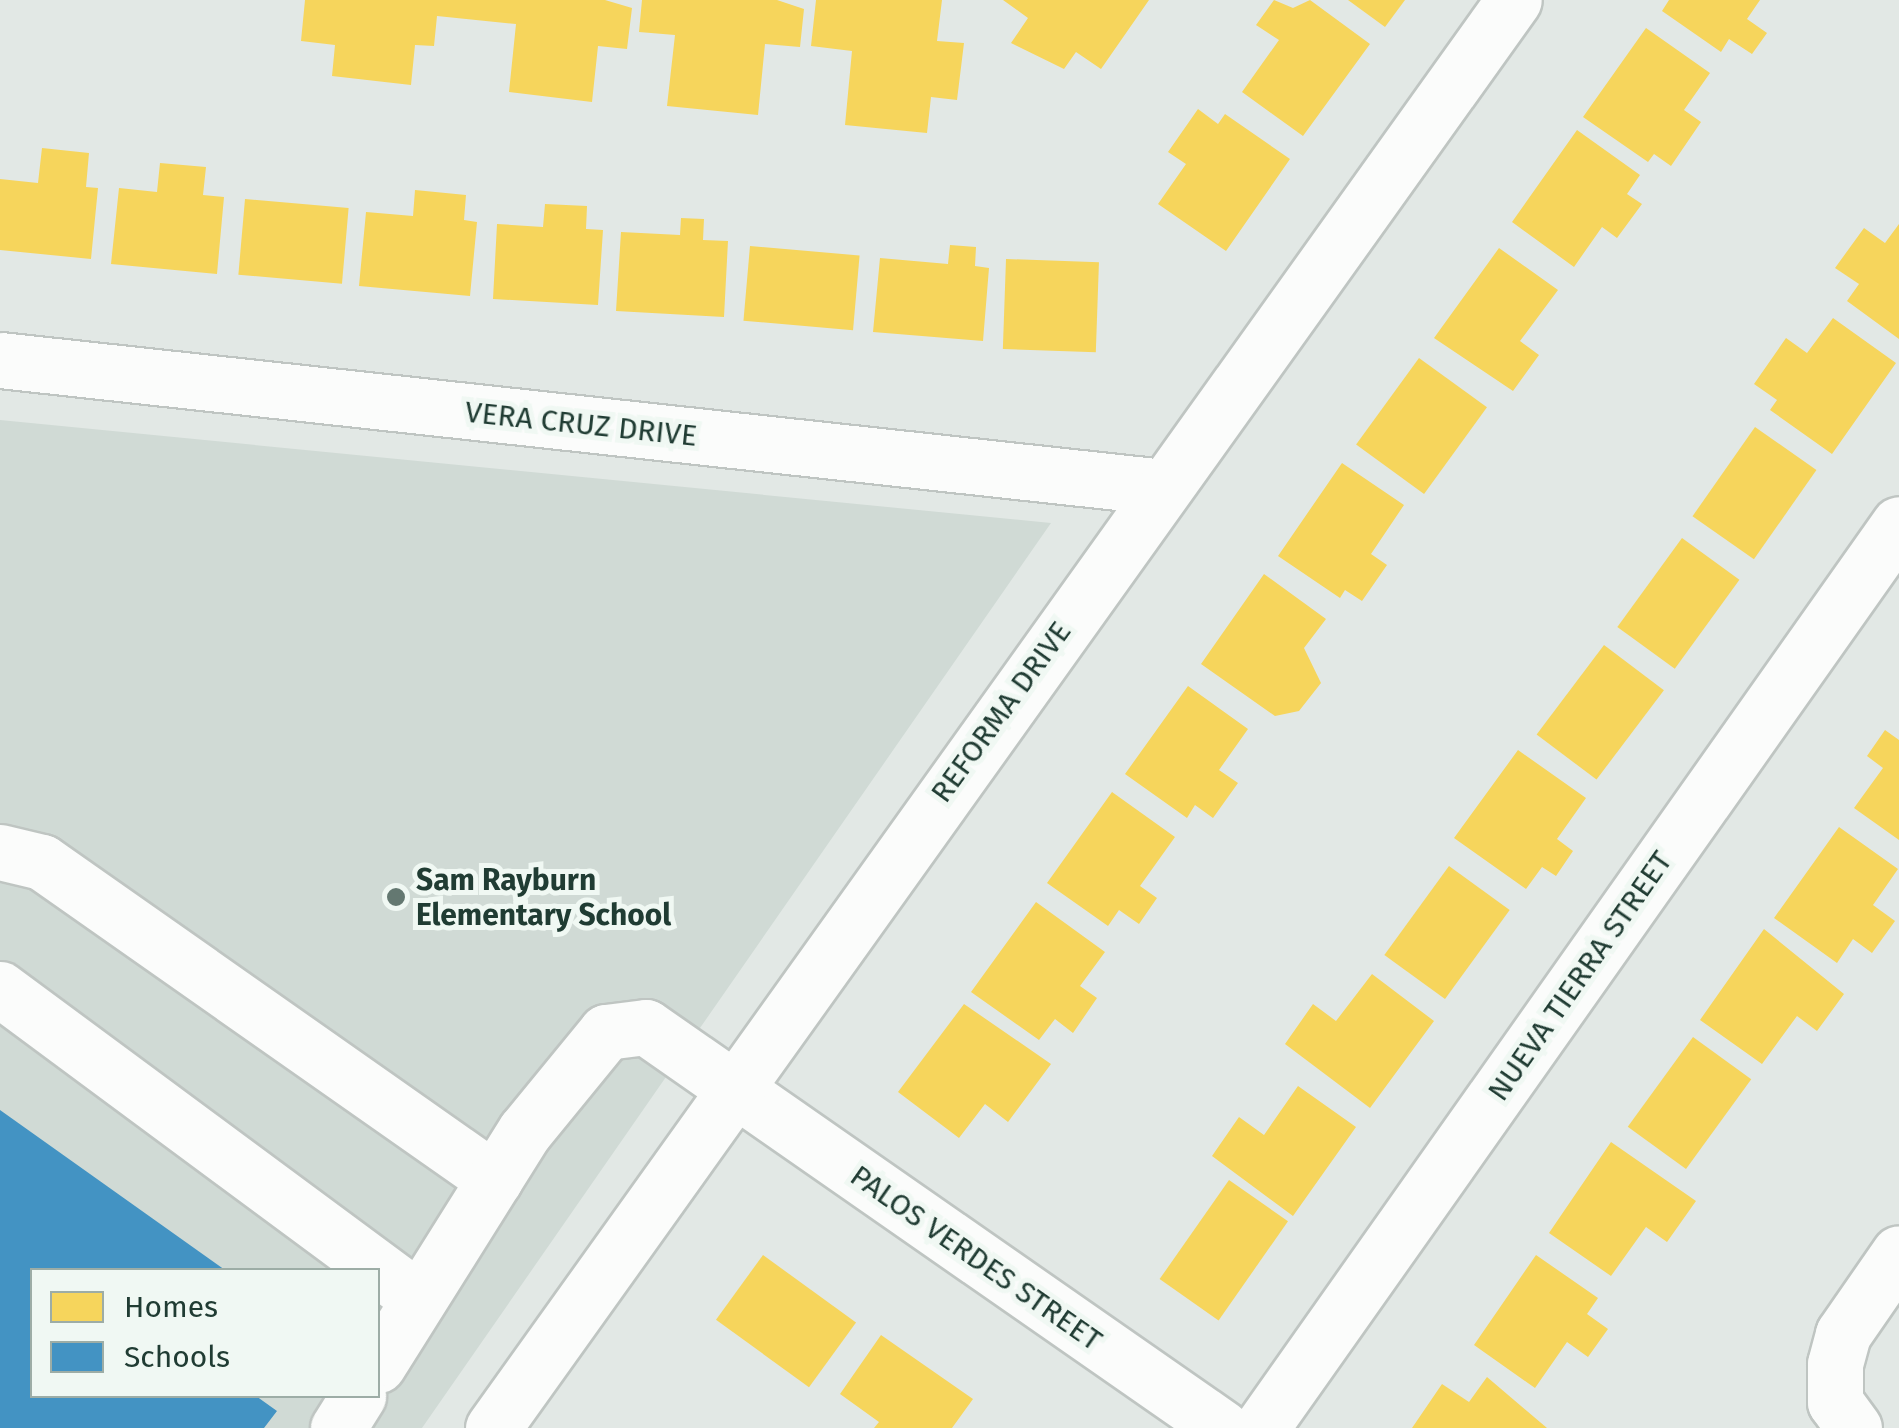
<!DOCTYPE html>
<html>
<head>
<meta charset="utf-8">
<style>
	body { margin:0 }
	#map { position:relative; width:1899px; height:1428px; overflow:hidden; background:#e2e8e5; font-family:"Fira Sans",sans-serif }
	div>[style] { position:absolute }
	.built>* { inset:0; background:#d0dad5 }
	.homes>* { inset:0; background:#f6d55c; transform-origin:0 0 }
	.schools>* { inset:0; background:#4393c3 }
	.roads { filter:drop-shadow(2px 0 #bfc5c2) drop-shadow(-2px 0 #bfc5c2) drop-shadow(0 2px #bfc5c2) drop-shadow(0 -2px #bfc5c2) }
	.minor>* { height:55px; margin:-27.5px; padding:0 27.5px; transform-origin:27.5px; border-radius:27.5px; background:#fbfcfb }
	.dots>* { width:28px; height:28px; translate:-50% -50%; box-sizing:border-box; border:5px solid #f0f8f3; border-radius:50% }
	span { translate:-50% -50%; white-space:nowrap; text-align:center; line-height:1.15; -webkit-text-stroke:10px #f0f8f3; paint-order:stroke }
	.street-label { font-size:30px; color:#203c33 }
	.poi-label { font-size:30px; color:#203c33; font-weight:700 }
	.left { translate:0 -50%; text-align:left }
	.legend { position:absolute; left:30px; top:1268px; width:350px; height:130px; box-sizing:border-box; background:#f0f8f3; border:2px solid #9dada6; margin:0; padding:12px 18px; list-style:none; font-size:30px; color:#203c33 }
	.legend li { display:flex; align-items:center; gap:20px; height:50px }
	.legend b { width:50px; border:2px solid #9dada6 }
</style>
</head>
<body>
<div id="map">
	<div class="built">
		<div style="clip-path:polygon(evenodd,0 420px,1051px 523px,422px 1428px,0 1428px,0 420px,32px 1270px,378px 1270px,378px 1396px,32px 1396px,32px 1270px)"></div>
	</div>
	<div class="homes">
		<div style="clip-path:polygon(305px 0,605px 0,632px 8px,627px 49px,598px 46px,592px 102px,509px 92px,516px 24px,437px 16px,434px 46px,415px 45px,411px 85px,332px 76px,335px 45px,301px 41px)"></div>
		<div style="clip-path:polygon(642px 0,777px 0,804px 9px,800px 47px,765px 44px,758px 115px,667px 106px,675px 35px,639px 32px)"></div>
		<div style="clip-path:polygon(816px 0,942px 0,937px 41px,964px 43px,957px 100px,931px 97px,927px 133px,845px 125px,852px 51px,811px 46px)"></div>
		<div style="clip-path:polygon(1003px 0,1149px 0,1101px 69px,1076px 52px,1064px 69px,1011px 43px,1028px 18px)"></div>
		<div style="clip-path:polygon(1274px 0,1293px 8px,1310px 0,1370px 44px,1303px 136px,1242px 92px,1279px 40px,1256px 25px)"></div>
		<div style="clip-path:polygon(1348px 0,1405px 0,1385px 27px)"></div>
		<div style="clip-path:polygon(1669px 0,1760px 0,1747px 19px,1767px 33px,1752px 54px,1729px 39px,1721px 52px,1662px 11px)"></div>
		<div style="clip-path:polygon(1646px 28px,1710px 73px,1684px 110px,1701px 122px,1671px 166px,1654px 154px,1648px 162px,1583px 117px)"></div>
		<div style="clip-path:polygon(1198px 109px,1218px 124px,1225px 114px,1290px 159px,1226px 251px,1158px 204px,1186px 164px,1168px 152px)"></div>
		<div style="clip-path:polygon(1577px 130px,1640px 175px,1627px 194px,1642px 204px,1617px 238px,1602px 227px,1574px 267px,1512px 222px)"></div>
		<div style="clip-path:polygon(42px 148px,89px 153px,86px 187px,98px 188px,91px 259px,0 250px,0 179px,38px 183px)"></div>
		<div style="clip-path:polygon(160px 163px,206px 167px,203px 195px,224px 197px,217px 274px,111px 264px,119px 188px,157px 192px)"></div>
		<div style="clip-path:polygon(415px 190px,466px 195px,464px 220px,477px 222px,470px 296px,359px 286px,366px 212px,413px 216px)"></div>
		<div style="left:245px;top:199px;width:104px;height:76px;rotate:5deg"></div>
		<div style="clip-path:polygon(545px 204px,587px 206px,586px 229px,603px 230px,598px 305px,493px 299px,497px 224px,543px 227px)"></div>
		<div style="clip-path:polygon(681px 218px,704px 219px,703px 240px,728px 241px,724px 317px,616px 311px,621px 232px,680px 235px)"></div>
		<div style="clip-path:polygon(1899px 224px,1899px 339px,1847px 301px,1859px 284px,1835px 268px,1864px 228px,1885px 243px)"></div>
		<div style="clip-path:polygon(950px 245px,976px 247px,975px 266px,989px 268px,983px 341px,873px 332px,880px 258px,948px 264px)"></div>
		<div style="left:750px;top:246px;width:110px;height:75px;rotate:5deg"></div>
		<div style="clip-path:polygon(1499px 248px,1558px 290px,1520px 341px,1539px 355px,1513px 391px,1434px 338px)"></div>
		<div style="left:1006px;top:259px;width:93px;height:90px;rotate:2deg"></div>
		<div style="clip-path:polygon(1833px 318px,1896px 363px,1832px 454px,1770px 410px,1777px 400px,1754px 384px,1786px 338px,1807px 353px)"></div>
		<div style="left:1419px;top:358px;width:84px;height:107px;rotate:36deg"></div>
		<div style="left:1755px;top:427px;width:75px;height:109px;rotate:35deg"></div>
		<div style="clip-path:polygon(1342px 463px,1404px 505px,1371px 554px,1387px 565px,1362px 601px,1345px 590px,1340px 598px,1278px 556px)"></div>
		<div style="left:1682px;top:538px;width:71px;height:110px;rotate:36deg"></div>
		<div style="clip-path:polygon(1264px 574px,1326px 619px,1304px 648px,1321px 683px,1299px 711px,1275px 716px,1201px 664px)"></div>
		<div style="left:1604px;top:645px;width:75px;height:112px;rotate:37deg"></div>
		<div style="clip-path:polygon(1188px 686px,1248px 729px,1219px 770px,1238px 783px,1213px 818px,1195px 805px,1187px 818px,1125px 774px)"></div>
		<div style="clip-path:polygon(1885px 730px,1899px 740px,1899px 840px,1854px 808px,1883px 768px,1867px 756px)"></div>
		<div style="clip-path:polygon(1518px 750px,1586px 798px,1557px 839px,1573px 851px,1556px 876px,1542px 867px,1526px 889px,1454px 838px)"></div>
		<div style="clip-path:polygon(1112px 792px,1175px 837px,1140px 886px,1157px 898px,1139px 924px,1119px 910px,1108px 926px,1047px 883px)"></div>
		<div style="clip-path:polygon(1839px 827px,1898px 869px,1873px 905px,1895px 921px,1872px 953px,1853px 939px,1837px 963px,1774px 918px)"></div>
		<div style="left:1449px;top:866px;width:75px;height:110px;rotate:36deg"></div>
		<div style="clip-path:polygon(1036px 902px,1105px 952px,1080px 986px,1097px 998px,1073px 1033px,1055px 1019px,1039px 1040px,971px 992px)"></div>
		<div style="clip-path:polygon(1764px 929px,1844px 994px,1817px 1031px,1797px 1016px,1762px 1064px,1700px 1020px)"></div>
		<div style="clip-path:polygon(1372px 974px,1434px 1021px,1370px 1108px,1285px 1044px,1313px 1004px,1336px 1021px)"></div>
		<div style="clip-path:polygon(964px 1004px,1051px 1064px,1008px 1122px,985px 1104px,959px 1138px,898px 1092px)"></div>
		<div style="left:1693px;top:1037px;width:72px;height:111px;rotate:36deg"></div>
		<div style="clip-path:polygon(1298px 1086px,1356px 1127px,1293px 1216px,1212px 1156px,1239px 1117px,1264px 1135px)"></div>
		<div style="clip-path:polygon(1611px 1142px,1696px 1201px,1667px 1242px,1646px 1227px,1611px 1276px,1549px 1233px)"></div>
		<div style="left:1229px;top:1180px;width:72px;height:121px;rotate:35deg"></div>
		<div style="left:763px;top:1255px;width:115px;height:80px;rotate:36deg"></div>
		<div style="clip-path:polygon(1536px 1255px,1598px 1298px,1587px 1314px,1608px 1329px,1588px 1357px,1567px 1342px,1535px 1388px,1474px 1345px)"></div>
		<div style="clip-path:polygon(881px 1335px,973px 1399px,952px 1428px,874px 1428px,879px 1422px,840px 1394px)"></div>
		<div style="clip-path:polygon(1487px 1377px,1547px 1428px,1412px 1428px,1442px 1384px,1469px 1402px)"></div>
	</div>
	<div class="schools">
		<div style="clip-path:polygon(0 1110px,225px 1270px,32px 1270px,32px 1396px,256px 1396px,277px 1411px,264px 1428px,0 1428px)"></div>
	</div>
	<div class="roads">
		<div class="minor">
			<div style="left:0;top:360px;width:1170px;rotate:6.23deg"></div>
			<div style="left:0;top:852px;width:43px;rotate:13.4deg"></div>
			<div style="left:42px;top:862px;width:553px;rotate:35.07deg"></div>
			<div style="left:0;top:989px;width:521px;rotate:36.5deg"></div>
			<div style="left:378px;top:1365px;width:276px;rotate:-57.9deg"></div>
			<div style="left:525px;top:1131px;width:128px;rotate:-50.7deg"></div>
			<div style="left:606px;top:1032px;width:40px;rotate:-7.1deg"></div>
			<div style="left:646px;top:1027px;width:702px;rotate:34.84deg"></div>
			<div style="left:338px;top:1428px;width:38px;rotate:-58deg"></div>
			<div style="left:493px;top:1428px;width:1755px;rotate:-54.44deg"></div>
			<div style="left:1261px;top:1428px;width:1106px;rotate:-54.79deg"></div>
			<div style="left:1854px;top:1428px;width:32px;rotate:-126deg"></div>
			<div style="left:1835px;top:1402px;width:38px;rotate:-90deg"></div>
			<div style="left:1835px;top:1364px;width:31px;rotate:-75deg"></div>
			<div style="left:1843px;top:1334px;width:98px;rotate:-55.3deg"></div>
		</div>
	</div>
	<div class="dots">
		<div style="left:396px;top:897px;background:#647871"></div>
	</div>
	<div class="street-label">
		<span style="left:581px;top:424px;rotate:6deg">VERA CRUZ DRIVE</span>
		<span style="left:1001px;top:712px;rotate:-54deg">REFORMA DRIVE</span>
		<span style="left:1580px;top:976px;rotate:-55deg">NUEVA TIERRA STREET</span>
		<span style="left:976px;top:1258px;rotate:35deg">PALOS VERDES STREET</span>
	</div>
	<div class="poi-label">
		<span class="left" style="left:416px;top:897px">Sam Rayburn<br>Elementary School</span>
	</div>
	<ul class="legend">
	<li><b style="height:28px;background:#f6d55c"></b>Homes</li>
	<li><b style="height:28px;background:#4393c3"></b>Schools</li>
	</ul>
</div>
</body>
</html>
